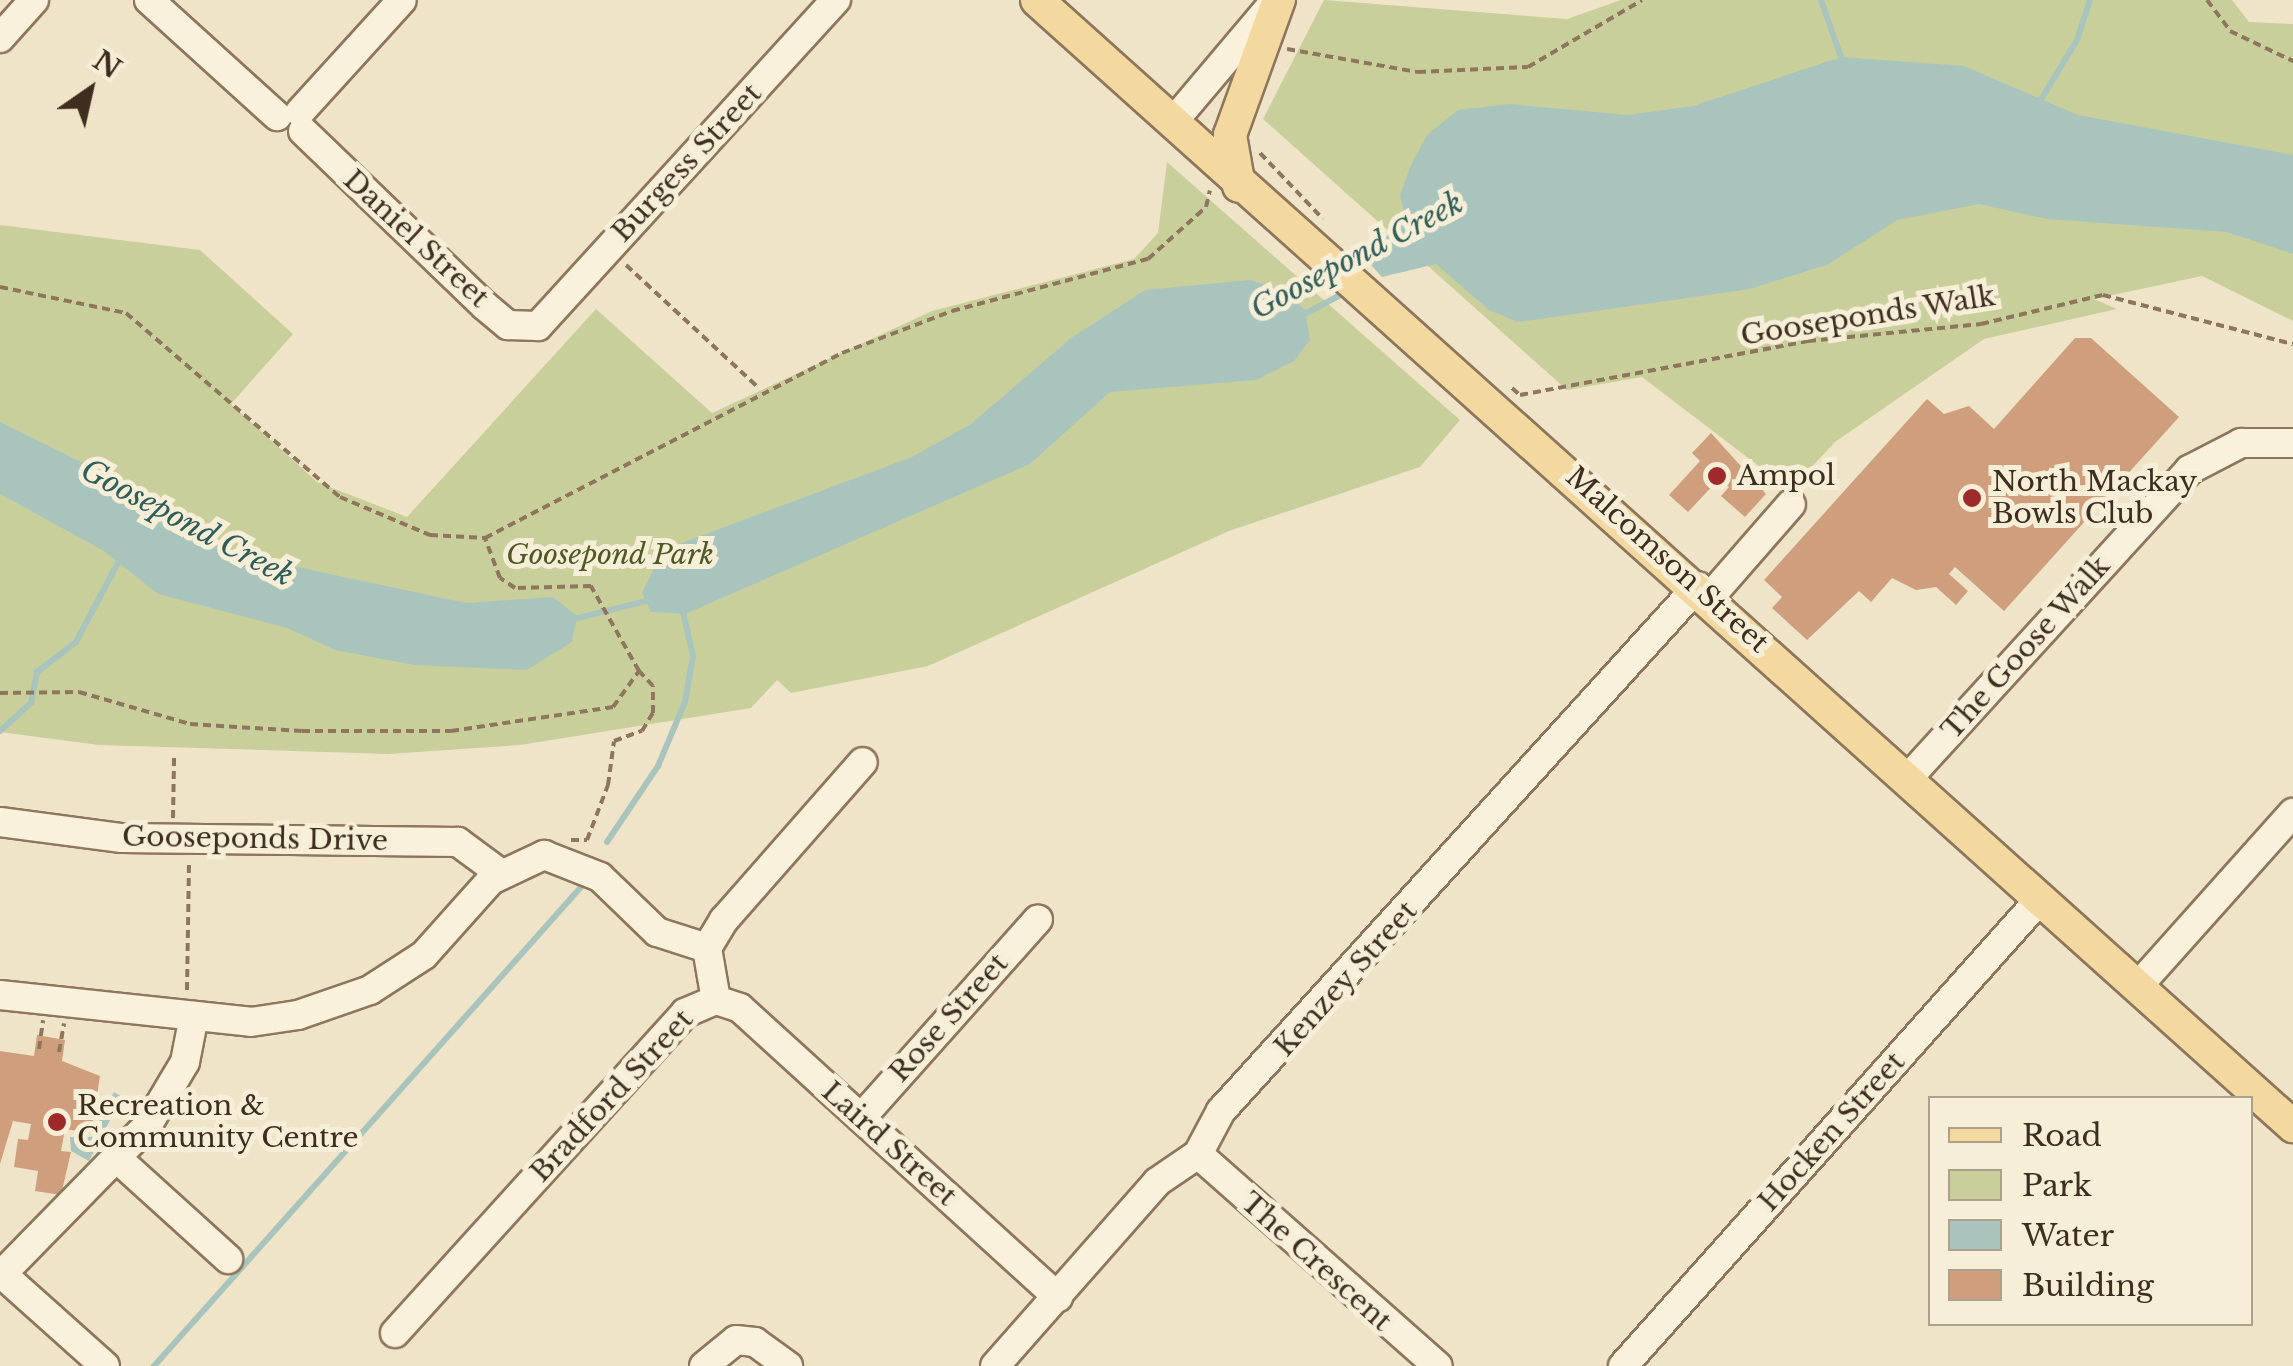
<!DOCTYPE html>
<html>
<head>
<meta charset="utf-8">
<style>
	body { margin:0 }
	#map { position:relative; width:2293px; height:1366px; overflow:hidden; background:#f0e4c8; font-family:"Libre Baskerville",serif }
	div>[style] { position:absolute }
	.green>* { inset:0; background:#c9cf9b }
	.water>* { inset:0; background:#a9c4bc }
	.stream>* { height:6px; margin:-3px; padding:0 3px; transform-origin:3px; border-radius:3px; background:#a9c4bc }
	.building>* { inset:0; background:#cf9f7d }
	.path>* { height:4px; margin-top:-2px; transform-origin:0; background:repeating-linear-gradient(90deg,#8d765c 0 8px,transparent 0 13px) }
	.roads { filter:drop-shadow(2px 0 #8d765c) drop-shadow(-2px 0 #8d765c) drop-shadow(0 2px #8d765c) drop-shadow(0 -2px #8d765c) }
	.minor>* { height:28px; margin:-14px; padding:0 14px; transform-origin:14px; border-radius:14px; background:#faf1dc }
	.major>* { height:32px; margin:-16px; padding:0 16px; transform-origin:16px; border-radius:16px; background:#f3d9a0 }
	.dots>* { width:28px; height:28px; translate:-50% -50%; box-sizing:border-box; border:5px solid #f7eed8; border-radius:50% }
	span { translate:-50% -50%; white-space:nowrap; text-align:center; line-height:1.15; -webkit-text-stroke:10px #f7eed8; paint-order:stroke }
	.street-label { font-size:28px; color:#3d2e20 }
	.poi-label { font-size:28px; color:#3d2e20 }
	.left { translate:0 -50%; text-align:left }
	.park-label { font-size:28px; color:#4d5a26; font-style:italic }
	.water-label { font-size:30px; color:#2f5d5a; font-style:italic }
	.legend { position:absolute; left:1928px; top:1096px; width:325px; height:230px; box-sizing:border-box; background:#f7eed8; border:2px solid #ada18e; margin:0; padding:12px 18px; list-style:none; font-size:30px; color:#3d2e20 }
	.legend li { display:flex; align-items:center; gap:20px; height:50px }
	.legend b { width:50px; border:2px solid #ada18e }
	.north { position:absolute; left:40px; top:40px; width:100px; height:100px; -webkit-text-stroke:8px #f7eed8; paint-order:stroke; rotate:34deg; font-size:28px; font-weight:700; line-height:40px; text-align:center; color:#3d2e20 }
	.north::after { content:''; display:block; margin:auto; width:35px; height:45px; background:#3d2e20; clip-path:polygon(50% 0,100% 100%,50% 72%,0 100%) }
</style>
</head>
<body>
<div id="map">
	<div class="green">
		<div style="clip-path:polygon(1324px 0,1567px 19px,1621px 0,2232px 0,2249px 22px,2293px 24px,2293px 321px,2202px 276px,2094px 299px,2117px 309px,1984px 339px,1835px 442px,1790px 490px,1642px 377px,1567px 390px,1263px 119px)"></div>
		<div style="clip-path:polygon(1167px 162px,1460px 420px,1420px 467px,1229px 531px,928px 666px,791px 693px,777px 680px,751px 708px,520px 745px,389px 754px,99px 745px,0 732px,0 225px,200px 250px,293px 334px,231px 404px,317px 482px,407px 517px,596px 309px,712px 413px,932px 311px,1134px 259px,1158px 233px)"></div>
	</div>
	<div class="water">
		<div style="clip-path:polygon(1841px 57px,1964px 66px,2078px 115px,2293px 155px,2293px 254px,2227px 232px,2047px 219px,1979px 204px,1897px 220px,1829px 264px,1750px 289px,1518px 322px,1489px 310px,1436px 264px,1382px 277px,1362px 255px,1406px 221px,1400px 195px,1411px 165px,1427px 135px,1458px 110px,1509px 104px,1628px 115px,1693px 106px)"></div>
		<div style="clip-path:polygon(1250px 280px,1284px 291px,1305px 310px,1310px 340px,1294px 361px,1256px 380px,1110px 392px,1030px 464px,685px 614px,651px 612px,642px 593px,663px 550px,912px 457px,971px 424px,1071px 338px,1145px 290px)"></div>
		<div style="clip-path:polygon(0 422px,146px 494px,223px 551px,466px 603px,553px 597px,577px 616px,572px 642px,527px 670px,414px 665px,335px 650px,287px 628px,158px 594px,104px 551px,0 494px)"></div>
		<div style="clip-path:polygon(114px 1092px,122px 1097px,89px 1161px,71px 1151px,70px 1137px,91px 1137px)"></div>
	</div>
	<div class="stream">
		<div style="left:1821px;top:0;width:60px;rotate:70.7deg"></div>
		<div style="left:2042px;top:98px;width:68px;rotate:-58.9deg"></div>
		<div style="left:2077px;top:40px;width:42px;rotate:-72deg"></div>
		<div style="left:1301px;top:316px;width:53px;rotate:-28deg"></div>
		<div style="left:570px;top:620px;width:82px;rotate:-14deg"></div>
		<div style="left:0;top:731px;width:42px;rotate:-42.1deg"></div>
		<div style="left:31px;top:703px;width:32px;rotate:-79deg"></div>
		<div style="left:37px;top:672px;width:49px;rotate:-37.6deg"></div>
		<div style="left:76px;top:642px;width:94px;rotate:-62.1deg"></div>
		<div style="left:607px;top:842px;width:92px;rotate:-56.1deg"></div>
		<div style="left:658px;top:766px;width:69px;rotate:-67.1deg"></div>
		<div style="left:685px;top:702px;width:47px;rotate:-80.1deg"></div>
		<div style="left:693px;top:656px;width:50px;rotate:-102.7deg"></div>
		<div style="left:154px;top:1366px;width:642px;rotate:-48.28deg"></div>
	</div>
	<div class="building">
		<div style="clip-path:polygon(2075px 338px,2091px 338px,2179px 417px,2004px 611px,1955px 567px,1949px 574px,1968px 591px,1956px 605px,1936px 587px,1916px 590px,1892px 578px,1871px 602px,1859px 591px,1807px 640px,1772px 608px,1782px 597px,1764px 580px,1927px 399px,1944px 414px,1969px 406px,1994px 429px)"></div>
		<div style="clip-path:polygon(1711px 433px,1766px 494px,1745px 517px,1721px 496px,1729px 487px,1719px 479px,1688px 512px,1669px 495px,1700px 461px,1692px 453px)"></div>
		<div style="clip-path:polygon(37px 1035px,65px 1040px,62px 1061px,100px 1076px,91px 1133px,65px 1129px,61px 1151px,71px 1152px,61px 1195px,35px 1191px,38px 1171px,14px 1167px,18px 1139px,28px 1140px,31px 1124px,13px 1121px,0 1164px,0 1051px,34px 1056px)"></div>
	</div>
	<div class="path">
		<div style="left:2207px;top:0;width:39px;rotate:53deg"></div>
		<div style="left:2230px;top:31px;width:70px;rotate:25.5deg"></div>
		<div style="left:1287px;top:49px;width:133px;rotate:10deg"></div>
		<div style="left:1418px;top:72px;width:110px;rotate:-2.6deg"></div>
		<div style="left:1528px;top:67px;width:132px;rotate:-30.4deg"></div>
		<div style="left:1260px;top:153px;width:91px;rotate:46.3deg"></div>
		<div style="left:626px;top:265px;width:181px;rotate:42.8deg"></div>
		<div style="left:0;top:287px;width:129px;rotate:11.7deg"></div>
		<div style="left:126px;top:313px;width:282px;rotate:40.7deg"></div>
		<div style="left:340px;top:497px;width:98px;rotate:22.9deg"></div>
		<div style="left:430px;top:535px;width:55px;rotate:3.1deg"></div>
		<div style="left:485px;top:538px;width:402px;rotate:-27.4deg"></div>
		<div style="left:842px;top:353px;width:118px;rotate:-20.9deg"></div>
		<div style="left:952px;top:311px;width:203px;rotate:-14.9deg"></div>
		<div style="left:1148px;top:259px;width:78px;rotate:-41.9deg"></div>
		<div style="left:1206px;top:207px;width:17px;rotate:-77deg"></div>
		<div style="left:1512px;top:388px;width:11px;rotate:41deg"></div>
		<div style="left:1520px;top:395px;width:293px;rotate:-10.6deg"></div>
		<div style="left:1808px;top:341px;width:174px;rotate:-5.6deg"></div>
		<div style="left:1981px;top:324px;width:125px;rotate:-13.4deg"></div>
		<div style="left:2103px;top:295px;width:196px;rotate:14.5deg"></div>
		<div style="left:0;top:693px;width:79px;rotate:-0.7deg"></div>
		<div style="left:79px;top:692px;width:116px;rotate:16.1deg"></div>
		<div style="left:190px;top:724px;width:112px;rotate:3.6deg"></div>
		<div style="left:302px;top:731px;width:149px"></div>
		<div style="left:451px;top:731px;width:164px;rotate:-8.4deg"></div>
		<div style="left:613px;top:707px;width:44px;rotate:-54.2deg"></div>
		<div style="left:639px;top:671px;width:98px;rotate:-119.5deg"></div>
		<div style="left:591px;top:586px;width:76px;rotate:178.5deg"></div>
		<div style="left:515px;top:588px;width:18px;rotate:-146deg"></div>
		<div style="left:500px;top:578px;width:43px;rotate:-110.6deg"></div>
		<div style="left:173px;top:818px;width:60px;rotate:-89deg"></div>
		<div style="left:571px;top:840px;width:16px"></div>
		<div style="left:587px;top:840px;width:59px;rotate:-69.1deg"></div>
		<div style="left:608px;top:785px;width:44px;rotate:-82.2deg"></div>
		<div style="left:614px;top:741px;width:30px;rotate:-20deg"></div>
		<div style="left:642px;top:731px;width:21px;rotate:-59deg"></div>
		<div style="left:653px;top:713px;width:27px;rotate:-90deg"></div>
		<div style="left:653px;top:686px;width:21px;rotate:-133deg"></div>
		<div style="left:187px;top:990px;width:129px;rotate:-89.1deg"></div>
		<div style="left:39px;top:1049px;width:29px;rotate:-82deg"></div>
		<div style="left:59px;top:1052px;width:29px;rotate:-80deg"></div>
	</div>
	<div class="roads">
		<div class="minor">
			<div style="left:149px;top:0;width:173px;rotate:42.2deg"></div>
			<div style="left:0;top:38px;width:51px;rotate:-48.2deg"></div>
			<div style="left:300px;top:112px;width:151px;rotate:-47.7deg"></div>
			<div style="left:1172px;top:123px;width:160px;rotate:-49.8deg"></div>
			<div style="left:303px;top:131px;width:252px;rotate:43.9deg"></div>
			<div style="left:485px;top:306px;width:30px;rotate:40deg"></div>
			<div style="left:508px;top:325px;width:30px;rotate:2deg"></div>
			<div style="left:538px;top:326px;width:442px;rotate:-47.6deg"></div>
			<div style="left:1710px;top:597px;width:123px;rotate:-48.9deg"></div>
			<div style="left:1909px;top:777px;width:416px;rotate:-47.6deg"></div>
			<div style="left:2189px;top:470px;width:59px;rotate:-27.4deg"></div>
			<div style="left:2241px;top:443px;width:52px"></div>
			<div style="left:0;top:822px;width:123px;rotate:7.5deg"></div>
			<div style="left:122px;top:838px;width:336px;rotate:0.7deg"></div>
			<div style="left:458px;top:842px;width:52px;rotate:36.4deg"></div>
			<div style="left:2139px;top:985px;width:231px;rotate:-48.2deg"></div>
			<div style="left:0;top:995px;width:252px;rotate:6.1deg"></div>
			<div style="left:251px;top:1022px;width:48px;rotate:-8.5deg"></div>
			<div style="left:298px;top:1015px;width:76px;rotate:-19.1deg"></div>
			<div style="left:370px;top:990px;width:64px;rotate:-32.9deg"></div>
			<div style="left:424px;top:955px;width:101px;rotate:-48.2deg"></div>
			<div style="left:491px;top:880px;width:59px;rotate:-25.3deg"></div>
			<div style="left:544px;top:855px;width:60px;rotate:21.4deg"></div>
			<div style="left:600px;top:877px;width:79px;rotate:44deg"></div>
			<div style="left:657px;top:932px;width:52px;rotate:17.7deg"></div>
			<div style="left:716px;top:1000px;width:25px;rotate:18deg"></div>
			<div style="left:740px;top:1008px;width:430px;rotate:42.3deg"></div>
			<div style="left:861px;top:1118px;width:266px;rotate:-48.3deg"></div>
			<div style="left:1198px;top:1154px;width:320px;rotate:41.5deg"></div>
			<div style="left:120px;top:1161px;width:146px;rotate:42.2deg"></div>
			<div style="left:2px;top:1274px;width:138px;rotate:41.8deg"></div>
			<div style="left:0;top:1276px;width:210px;rotate:-45.6deg"></div>
			<div style="left:147px;top:1126px;width:74px;rotate:-59.3deg"></div>
			<div style="left:185px;top:1062px;width:47px;rotate:-78.9deg"></div>
			<div style="left:395px;top:1333px;width:432px;rotate:-47.8deg"></div>
			<div style="left:685px;top:1013px;width:34px;rotate:-23deg"></div>
			<div style="left:716px;top:1000px;width:53px;rotate:-99.8deg"></div>
			<div style="left:707px;top:948px;width:33px;rotate:-59deg"></div>
			<div style="left:724px;top:920px;width:210px;rotate:-48.7deg"></div>
			<div style="left:704px;top:1366px;width:41px;rotate:-39.1deg"></div>
			<div style="left:736px;top:1340px;width:19px;rotate:6deg"></div>
			<div style="left:755px;top:1342px;width:41px;rotate:36deg"></div>
			<div style="left:995px;top:1366px;width:245px;rotate:-48.6deg"></div>
			<div style="left:1157px;top:1182px;width:50px;rotate:-34.3deg"></div>
			<div style="left:1198px;top:1154px;width:49px;rotate:-61.9deg"></div>
			<div style="left:1221px;top:1111px;width:709px;rotate:-47.74deg"></div>
			<div style="left:1623px;top:1366px;width:627px;rotate:-48.23deg"></div>
		</div>
		<div class="major">
			<div style="left:1037px;top:0;width:1687px;rotate:41.88deg"></div>
			<div style="left:1239px;top:186px;width:52px;rotate:-100deg"></div>
			<div style="left:1230px;top:135px;width:144px;rotate:-70.1deg"></div>
		</div>
	</div>
	<div class="dots">
		<div style="left:1717px;top:476px;background:#9e2a2b"></div>
		<div style="left:1972px;top:498px;background:#9e2a2b"></div>
		<div style="left:57px;top:1122px;background:#9e2a2b"></div>
	</div>
	<div class="street-label">
		<span style="left:687px;top:163px;rotate:-47deg">Burgess Street</span>
		<span style="left:416px;top:239px;rotate:43deg">Daniel Street</span>
		<span style="left:1868px;top:316px;rotate:-9deg">Gooseponds Walk</span>
		<span style="left:1667px;top:560px;rotate:42deg">Malcomson Street</span>
		<span style="left:2026px;top:648px;rotate:-48deg">The Goose Walk</span>
		<span style="left:255px;top:839px;rotate:1deg">Gooseponds Drive</span>
		<span style="left:1346px;top:979px;rotate:-48deg">Kenzey Street</span>
		<span style="left:949px;top:1018px;rotate:-48deg">Rose Street</span>
		<span style="left:612px;top:1096px;rotate:-47deg">Bradford Street</span>
		<span style="left:1832px;top:1132px;rotate:-48deg">Hocken Street</span>
		<span style="left:889px;top:1144px;rotate:42deg">Laird Street</span>
		<span style="left:1316px;top:1262px;rotate:42deg">The Crescent</span>
	</div>
	<div class="poi-label">
		<span class="left" style="left:1737px;top:476px">Ampol</span>
		<span class="left" style="left:1992px;top:498px">North Mackay<br>Bowls Club</span>
		<span class="left" style="left:77px;top:1122px">Recreation &amp;<br>Community Centre</span>
	</div>
	<div class="park-label">
		<span style="left:610px;top:555px">Goosepond Park</span>
	</div>
	<div class="water-label">
		<span style="left:1357px;top:256px;rotate:-28deg">Goosepond Creek</span>
		<span style="left:187px;top:523px;rotate:28deg">Goosepond Creek</span>
	</div>
	<ul class="legend">
	<li><b style="height:12px;background:#f3d9a0"></b>Road</li>
	<li><b style="height:28px;background:#c9cf9b"></b>Park</li>
	<li><b style="height:28px;background:#a9c4bc"></b>Water</li>
	<li><b style="height:28px;background:#cf9f7d"></b>Building</li>
	</ul>
	<div class="north">N</div>
</div>
</body>
</html>
